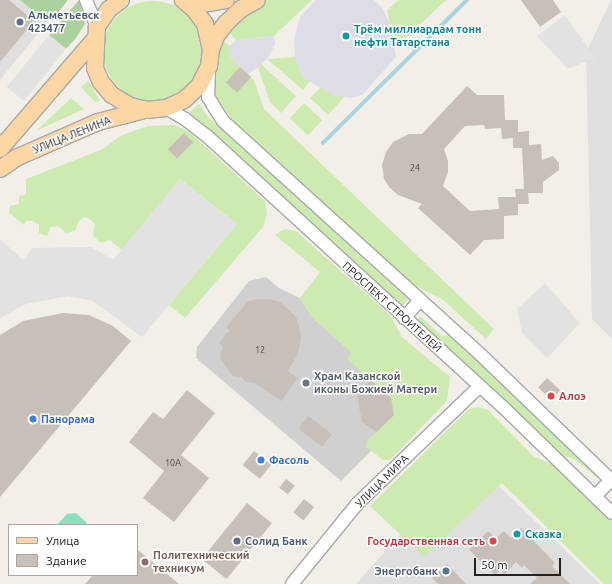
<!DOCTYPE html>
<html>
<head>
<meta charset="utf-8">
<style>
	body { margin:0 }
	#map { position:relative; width:612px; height:584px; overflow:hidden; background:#f2efe9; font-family:Ubuntu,sans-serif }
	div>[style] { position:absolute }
	.residential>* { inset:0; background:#e0dfdf }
	.religious>* { inset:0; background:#d0d0d0 }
	.grass>* { inset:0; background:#cdebb0; transform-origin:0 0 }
	.round { border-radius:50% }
	.forest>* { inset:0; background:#add19e }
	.pitch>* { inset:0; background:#88e0be }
	.parking>* { inset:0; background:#e2e2e2; transform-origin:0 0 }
	.plaza>* { inset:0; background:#dddde8 }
	.stream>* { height:3.5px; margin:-1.75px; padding:0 1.75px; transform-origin:1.75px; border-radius:1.75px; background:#aad3df }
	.building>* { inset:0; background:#c7bfb8; transform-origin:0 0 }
	.roads { filter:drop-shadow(1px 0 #a9a9a9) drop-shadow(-1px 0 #a9a9a9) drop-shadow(0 1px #a9a9a9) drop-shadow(0 -1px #a9a9a9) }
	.minor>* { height:12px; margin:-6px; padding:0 6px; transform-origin:6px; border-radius:6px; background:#fff }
	.major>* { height:16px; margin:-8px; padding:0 8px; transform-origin:8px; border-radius:8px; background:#fcd6a4 }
	.dots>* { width:11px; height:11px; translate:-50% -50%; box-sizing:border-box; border:2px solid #fff; border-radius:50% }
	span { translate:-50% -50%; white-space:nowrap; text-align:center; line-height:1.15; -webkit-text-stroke:3px #fff; paint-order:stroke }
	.number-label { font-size:9px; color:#4b4948 }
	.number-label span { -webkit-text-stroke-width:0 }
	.service-label { font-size:11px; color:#4e5e75; font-weight:700 }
	.left { translate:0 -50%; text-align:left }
	.right { translate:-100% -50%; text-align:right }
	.culture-label { font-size:11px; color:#0d838f; font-weight:700 }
	.street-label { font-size:11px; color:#222 }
	.worship-label { font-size:11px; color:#5b616d; font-weight:700 }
	.health-label { font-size:11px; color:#be3a42; font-weight:700 }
	.shop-label { font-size:11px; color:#366cbe; font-weight:700 }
	.education-label { font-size:11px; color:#785e54; font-weight:700 }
	.legend { position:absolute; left:8px; top:524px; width:130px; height:52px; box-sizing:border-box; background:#fff; border:1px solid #a7a7a7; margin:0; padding:5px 7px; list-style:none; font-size:12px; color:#222 }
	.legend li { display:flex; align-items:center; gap:8px; height:20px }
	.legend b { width:20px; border:1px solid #a7a7a7 }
	.scale { position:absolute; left:474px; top:558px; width:87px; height:18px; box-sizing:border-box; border:2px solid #222; border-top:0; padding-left:5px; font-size:12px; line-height:14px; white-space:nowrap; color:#222; -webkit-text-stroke:3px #fff; paint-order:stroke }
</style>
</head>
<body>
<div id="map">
	<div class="residential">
		<div style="clip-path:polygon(0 0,65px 0,0 80px)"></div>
		<div style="clip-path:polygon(611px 0,612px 0,612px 339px,592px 319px,586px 53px)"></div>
		<div style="clip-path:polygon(469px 457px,600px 584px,356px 584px)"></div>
	</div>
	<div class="religious">
		<div style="clip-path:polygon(266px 277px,279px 288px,300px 298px,312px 317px,414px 408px,341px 481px,196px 358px,197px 347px,249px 281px)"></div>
	</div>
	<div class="grass">
		<div style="clip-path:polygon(267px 0,312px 0,274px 36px,236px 40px,227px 30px,239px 16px)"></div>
		<div style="clip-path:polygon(398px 0,446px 0,407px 37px,393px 38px,387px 11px)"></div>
		<div class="round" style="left:103px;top:1px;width:100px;height:100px"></div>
		<div style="clip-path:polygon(223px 39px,229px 46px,231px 58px,254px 80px,264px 109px,494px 329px,486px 339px,442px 299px,414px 285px,231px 118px,215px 96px,214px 79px,218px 51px)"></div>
		<div style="clip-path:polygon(295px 57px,304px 78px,310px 81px,303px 90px,267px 59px)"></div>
		<div style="clip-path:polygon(261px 64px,296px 96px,281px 113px,270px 102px,258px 68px)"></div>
		<div style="clip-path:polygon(88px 81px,100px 101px,95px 102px,81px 87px)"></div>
		<div style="clip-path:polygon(321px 87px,333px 95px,345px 96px,328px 115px,310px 98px)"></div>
		<div style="clip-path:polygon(71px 98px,84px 109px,36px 131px)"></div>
		<div style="left:304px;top:103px;width:25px;height:21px;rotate:43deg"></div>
		<div style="clip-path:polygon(199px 104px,208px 117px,408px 299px,402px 306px,201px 122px,188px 114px)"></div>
		<div style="clip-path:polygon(174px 125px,188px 131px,265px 201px,267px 214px,263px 227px,185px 318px,169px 305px,237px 224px,180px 179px,122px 250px,110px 240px,101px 243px,93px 236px,95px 224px,90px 219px,84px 217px,79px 221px,75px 231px,66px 233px,58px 226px,51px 227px,47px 236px,39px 233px,39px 225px,33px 221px,26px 221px,24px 225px,9px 213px,10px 206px,19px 204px,19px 196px,26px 195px,26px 179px,103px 149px,120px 136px,148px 126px)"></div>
		<div style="clip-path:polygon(284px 229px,296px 231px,390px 315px,402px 337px,450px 377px,447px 401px,390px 460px,383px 460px,366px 447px,367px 441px,394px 415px,391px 398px,347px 359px,351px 352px,312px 317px,300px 298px,320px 272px,275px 235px)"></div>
		<div style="clip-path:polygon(420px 316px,442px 336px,450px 335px,599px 475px,596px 477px,576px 460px,564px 456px,417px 320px)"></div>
		<div style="clip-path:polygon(478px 407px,488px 410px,533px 456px,556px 466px,612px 520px,612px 584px,604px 584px,502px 483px,424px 557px,370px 506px,469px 409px)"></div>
	</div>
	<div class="forest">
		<div style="clip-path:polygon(20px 0,68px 0,57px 14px,46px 21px)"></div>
		<div style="clip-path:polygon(79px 0,85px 24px,76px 38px,66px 49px,49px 35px)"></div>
	</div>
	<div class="pitch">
		<div style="clip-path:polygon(76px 513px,86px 522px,86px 525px,57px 525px,67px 514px)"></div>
	</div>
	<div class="parking">
		<div style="clip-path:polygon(565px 15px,595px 58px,568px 69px,537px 36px)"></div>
		<div style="left:49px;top:35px;width:22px;height:67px;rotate:39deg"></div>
		<div style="clip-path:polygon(180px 179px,237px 224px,142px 337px,93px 301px,68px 296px,26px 304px,0 318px,0 239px,23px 260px,32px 248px,91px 247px,113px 260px)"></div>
		<div style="clip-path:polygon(545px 283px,580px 323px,547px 358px,522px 333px,517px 309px)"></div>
	</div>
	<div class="plaza">
		<div style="clip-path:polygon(316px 0,374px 0,383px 9px,391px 26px,396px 57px,362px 95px,350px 98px,333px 95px,304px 78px,295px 57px,294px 40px,300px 17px)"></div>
		<div style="clip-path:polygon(274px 36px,275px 44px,270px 55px,258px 68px,247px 74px,231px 58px,229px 46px,236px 40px)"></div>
	</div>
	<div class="stream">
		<div style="left:323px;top:143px;width:203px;rotate:-44.8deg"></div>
	</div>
	<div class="building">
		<div style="clip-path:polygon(0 0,9px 0,34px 21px,0 62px)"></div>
		<div style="clip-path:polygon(521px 0,553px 0,561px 12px,540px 27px)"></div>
		<div style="left:240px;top:67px;width:15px;height:21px;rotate:42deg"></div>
		<div style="clip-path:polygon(evenodd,467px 86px,477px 95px,504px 95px,505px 120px,518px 120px,518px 132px,529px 131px,529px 145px,541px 144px,542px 160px,553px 156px,559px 163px,559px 170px,543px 182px,543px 193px,528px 193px,529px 204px,518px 204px,518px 215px,504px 216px,504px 239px,484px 240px,470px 255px,418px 208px,422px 204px,398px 195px,389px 187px,384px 179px,382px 165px,386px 152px,393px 142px,409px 134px,422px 134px,467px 86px,484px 125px,485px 129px,501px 128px,502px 139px,513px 138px,513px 148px,522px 148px,524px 189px,515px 189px,516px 197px,498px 197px,499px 209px,470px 211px,443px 186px,448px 172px,448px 161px,444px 149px,465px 126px,484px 125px)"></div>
		<div style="left:184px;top:133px;width:13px;height:23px;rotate:45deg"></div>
		<div style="clip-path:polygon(258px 299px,269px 299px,280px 302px,296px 317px,299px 326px,301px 337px,298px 354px,288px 371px,298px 378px,281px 401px,255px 383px,245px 382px,242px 377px,233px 376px,221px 360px,220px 354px,223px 347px,219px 343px,230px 330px,226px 327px,248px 301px)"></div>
		<div style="clip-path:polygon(63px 313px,89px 315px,113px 326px,131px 341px,0 497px,0 335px,23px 321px)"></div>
		<div style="left:547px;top:378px;width:18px;height:13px;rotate:43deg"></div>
		<div style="clip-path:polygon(371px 380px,391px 398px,394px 415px,377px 432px,362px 422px,357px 396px)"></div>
		<div style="clip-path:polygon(187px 390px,215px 413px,181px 455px,209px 478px,174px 522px,143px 498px,164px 471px,129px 442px,153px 412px,163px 419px)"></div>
		<div style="left:308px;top:416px;width:30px;height:16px;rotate:37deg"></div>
		<div style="left:254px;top:451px;width:22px;height:18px;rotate:39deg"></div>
		<div style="left:286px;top:479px;width:11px;height:11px;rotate:38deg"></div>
		<div style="left:304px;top:499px;width:13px;height:17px;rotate:39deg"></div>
		<div style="left:247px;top:503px;width:32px;height:72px;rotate:39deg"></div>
		<div style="clip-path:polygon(521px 528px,555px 563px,552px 566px,570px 584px,530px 584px,537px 578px,524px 565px,522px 568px,516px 562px,505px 574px,500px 570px,495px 575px,469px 550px,488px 531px,496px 538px,504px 531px,511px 538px)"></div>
		<div style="clip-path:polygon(137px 549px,179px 584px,85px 584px,93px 575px,137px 575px)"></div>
		<div style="clip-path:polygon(447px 564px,466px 584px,438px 584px,432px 578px)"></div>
	</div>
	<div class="roads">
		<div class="minor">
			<div style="left:86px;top:0;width:29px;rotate:68deg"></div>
			<div style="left:209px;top:69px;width:28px;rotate:92deg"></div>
			<div style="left:208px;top:97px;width:28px;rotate:58deg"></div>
			<div style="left:223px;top:121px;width:348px;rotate:42.2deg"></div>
			<div style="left:481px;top:355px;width:182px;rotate:43.9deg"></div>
			<div style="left:166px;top:108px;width:22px;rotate:30deg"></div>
			<div style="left:185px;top:119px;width:28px;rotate:38deg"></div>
			<div style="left:207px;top:136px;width:401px;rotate:42.5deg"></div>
			<div style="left:503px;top:407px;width:152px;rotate:44.2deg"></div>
			<div style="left:404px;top:318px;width:24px;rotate:-48deg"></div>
			<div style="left:595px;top:496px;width:23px;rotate:-45deg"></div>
			<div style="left:292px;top:584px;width:103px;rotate:-50.9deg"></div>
			<div style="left:357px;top:504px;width:170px;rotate:-43.8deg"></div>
		</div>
		<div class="major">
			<div style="left:121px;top:0;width:15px;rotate:143deg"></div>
			<div style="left:109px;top:9px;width:22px;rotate:124deg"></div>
			<div style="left:97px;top:27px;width:41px;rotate:92.8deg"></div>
			<div style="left:95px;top:68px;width:15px;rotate:67deg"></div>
			<div style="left:101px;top:82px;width:17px;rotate:50deg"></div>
			<div style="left:112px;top:95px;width:21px;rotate:31deg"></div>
			<div style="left:130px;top:106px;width:17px;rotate:13deg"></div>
			<div style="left:147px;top:110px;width:19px;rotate:-6deg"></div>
			<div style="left:166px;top:108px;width:20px;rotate:-24deg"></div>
			<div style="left:184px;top:100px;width:21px;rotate:-43deg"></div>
			<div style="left:199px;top:86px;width:22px;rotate:-63deg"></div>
			<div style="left:209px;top:66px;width:16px;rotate:-83deg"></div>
			<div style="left:211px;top:50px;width:27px;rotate:-103deg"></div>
			<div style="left:205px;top:24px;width:17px;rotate:-126deg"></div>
			<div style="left:195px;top:10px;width:16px;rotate:-140deg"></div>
			<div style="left:186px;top:0;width:22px;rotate:8deg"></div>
			<div style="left:208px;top:3px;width:18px;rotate:-9deg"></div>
			<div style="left:211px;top:50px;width:15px;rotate:-70deg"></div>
			<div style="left:216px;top:36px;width:16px;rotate:-52deg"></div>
			<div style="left:226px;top:23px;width:21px;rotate:-43deg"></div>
			<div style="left:241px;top:9px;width:18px;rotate:-29deg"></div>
			<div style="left:0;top:149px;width:145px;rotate:-49.2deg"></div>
			<div style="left:0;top:169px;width:22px;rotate:-34deg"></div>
			<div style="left:18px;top:157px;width:87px;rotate:-23.6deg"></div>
			<div style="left:98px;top:122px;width:48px;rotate:-14.6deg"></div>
		</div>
	</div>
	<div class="dots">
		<div style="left:20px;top:22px;background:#5c6f8a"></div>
		<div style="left:346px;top:36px;background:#0f9aa8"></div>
		<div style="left:306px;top:383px;background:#6b7280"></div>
		<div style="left:551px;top:396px;background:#e0444e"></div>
		<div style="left:33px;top:419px;background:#3f7fe0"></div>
		<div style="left:261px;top:460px;background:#3f7fe0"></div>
		<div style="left:517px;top:534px;background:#0f9aa8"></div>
		<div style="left:237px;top:541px;background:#5c6f8a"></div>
		<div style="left:493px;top:541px;background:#e0444e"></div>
		<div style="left:145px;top:562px;background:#8d6e63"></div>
		<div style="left:446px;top:571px;background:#5c6f8a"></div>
	</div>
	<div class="number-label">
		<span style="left:415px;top:168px">24</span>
		<span style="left:260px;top:350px">12</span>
		<span style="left:173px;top:463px">10А</span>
	</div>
	<div class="service-label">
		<span class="left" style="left:28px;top:22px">Альметьевск<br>423477</span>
		<span class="left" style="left:245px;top:541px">Солид Банк</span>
		<span class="right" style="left:438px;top:571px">Энергобанк</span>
	</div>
	<div class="culture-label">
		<span class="left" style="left:354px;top:36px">Трём миллиардам тонн<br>нефти Татарстана</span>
		<span class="left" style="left:525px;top:534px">Сказка</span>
	</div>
	<div class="street-label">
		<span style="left:72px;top:135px;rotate:-22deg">УЛИЦА ЛЕНИНА</span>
		<span style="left:392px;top:307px;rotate:42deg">ПРОСПЕКТ СТРОИТЕЛЕЙ</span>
		<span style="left:382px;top:481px;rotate:-45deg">УЛИЦА МИРА</span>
	</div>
	<div class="worship-label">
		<span class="left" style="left:314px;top:383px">Храм Казанской<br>иконы Божией Матери</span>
	</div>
	<div class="health-label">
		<span class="left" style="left:559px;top:396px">Алоэ</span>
		<span class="right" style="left:485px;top:541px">Государственная сеть</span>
	</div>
	<div class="shop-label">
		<span class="left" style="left:41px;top:419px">Панорама</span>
		<span class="left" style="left:269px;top:460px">Фасоль</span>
	</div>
	<div class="education-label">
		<span class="left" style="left:153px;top:562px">Политехнический<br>техникум</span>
	</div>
	<ul class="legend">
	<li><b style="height:5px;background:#fcd6a4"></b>Улица</li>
	<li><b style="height:11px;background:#c7bfb8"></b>Здание</li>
	</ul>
	<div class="scale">50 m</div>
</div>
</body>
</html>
